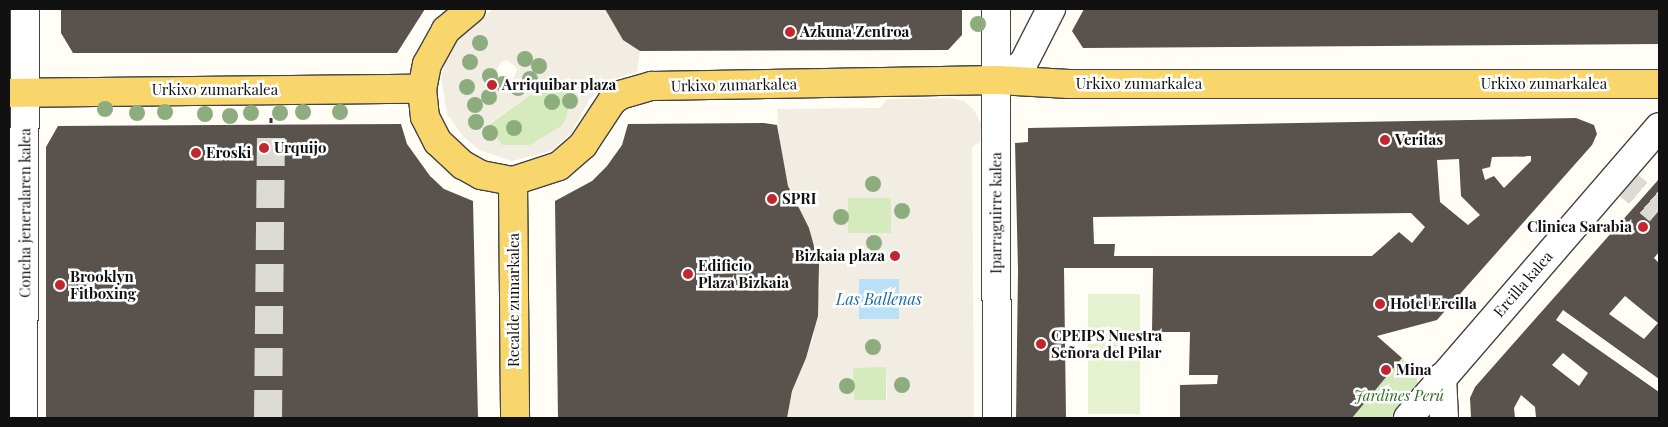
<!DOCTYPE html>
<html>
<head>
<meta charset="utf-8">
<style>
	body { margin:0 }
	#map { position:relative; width:1668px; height:427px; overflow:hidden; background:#fffdf5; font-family:"Playfair Display",serif }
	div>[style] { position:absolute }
	.green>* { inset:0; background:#d5ebbd; transform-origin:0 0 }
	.pitch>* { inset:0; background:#e6f2cf; transform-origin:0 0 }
	.plaza>* { inset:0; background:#f1ede2 }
	.water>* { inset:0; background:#b9e0f7; transform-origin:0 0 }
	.building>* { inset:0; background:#5a524d }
	.minor-tunnel>* { height:28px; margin-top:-14px; transform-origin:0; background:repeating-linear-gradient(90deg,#dbdad3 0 28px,transparent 0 42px) }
	.path>* { height:3px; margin-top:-1.5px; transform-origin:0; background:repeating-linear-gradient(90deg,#333 0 5px,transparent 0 7.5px) }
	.roads { filter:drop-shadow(1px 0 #444) drop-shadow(-1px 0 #444) drop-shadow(0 1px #444) drop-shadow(0 -1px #444) }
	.minor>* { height:28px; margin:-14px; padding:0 14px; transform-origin:14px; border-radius:14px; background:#fff }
	.major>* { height:28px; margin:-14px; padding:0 14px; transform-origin:14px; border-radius:14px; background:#f9d66b }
	.trees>* { width:16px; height:16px; margin:-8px; border-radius:50%; background:#8dad7f }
	.dots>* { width:14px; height:14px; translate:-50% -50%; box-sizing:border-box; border:2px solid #fff; border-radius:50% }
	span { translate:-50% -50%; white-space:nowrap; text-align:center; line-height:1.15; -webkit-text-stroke:5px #fff; paint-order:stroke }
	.poi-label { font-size:15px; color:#111; font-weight:700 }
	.left { translate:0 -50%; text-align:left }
	.right { translate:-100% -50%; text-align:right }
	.street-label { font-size:15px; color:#111 }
	.park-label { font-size:15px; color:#2f6b1f; font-style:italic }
	.water-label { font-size:16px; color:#1768a6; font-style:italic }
	.frame { position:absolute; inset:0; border:10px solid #111; pointer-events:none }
</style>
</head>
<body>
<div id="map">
	<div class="green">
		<div style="clip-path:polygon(556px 76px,571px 90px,567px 118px,562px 126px,530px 145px,502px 145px,487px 126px)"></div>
		<div style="left:848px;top:198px;width:43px;height:35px"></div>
		<div style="clip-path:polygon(1402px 358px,1415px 371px,1427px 418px,1352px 418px)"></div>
		<div style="left:853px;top:367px;width:33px;height:34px"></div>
	</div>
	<div class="pitch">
		<div style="left:1088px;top:294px;width:52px;height:120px"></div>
	</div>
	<div class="plaza">
		<div style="clip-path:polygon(evenodd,494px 9px,605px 9px,623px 40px,640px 51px,637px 72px,607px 81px,589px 100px,572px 132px,551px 151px,512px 161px,479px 150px,463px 136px,447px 114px,441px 77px,450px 47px,470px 25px,494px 9px,507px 60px,517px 68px,514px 78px,508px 81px,499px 78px,496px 71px,501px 62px,507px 60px,494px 9px,556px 76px,571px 90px,567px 118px,562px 126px,530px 145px,502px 145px,487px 125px,556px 76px)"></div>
		<div style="clip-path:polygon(evenodd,951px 98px,964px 101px,974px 110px,981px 123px,980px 142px,972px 147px,974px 418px,787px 418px,792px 391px,813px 339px,820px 284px,816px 249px,788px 186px,780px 146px,777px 109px,880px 108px,887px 99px,951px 98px,848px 198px,891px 198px,891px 233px,848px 233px,848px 198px,951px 98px,886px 367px,887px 400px,854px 400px,853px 368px,886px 367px)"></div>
	</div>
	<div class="water">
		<div style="left:899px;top:279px;width:40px;height:40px;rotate:90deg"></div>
	</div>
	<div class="building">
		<div style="clip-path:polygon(61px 9px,425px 9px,397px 53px,73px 53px,61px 33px)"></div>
		<div style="clip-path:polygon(605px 9px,962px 9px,962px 35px,948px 50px,640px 51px,623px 40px)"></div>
		<div style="clip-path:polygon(1084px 9px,1659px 9px,1659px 44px,1083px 48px,1072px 31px)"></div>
		<div style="clip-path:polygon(evenodd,1576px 118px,1594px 125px,1597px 134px,1592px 145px,1437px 320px,1377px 336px,1402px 358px,1352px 418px,1180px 418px,1180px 385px,1217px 384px,1218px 375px,1189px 375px,1190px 332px,1152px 332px,1153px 268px,1064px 268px,1066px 418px,1016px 418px,1018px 270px,1015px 143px,1028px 142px,1028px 128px,1576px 118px,1531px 156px,1531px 161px,1504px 188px,1494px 176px,1485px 180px,1482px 169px,1490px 167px,1492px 157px,1531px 156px,1576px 118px,1459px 159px,1461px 196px,1480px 215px,1468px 225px,1440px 202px,1437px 160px,1459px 159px,1576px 118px,1411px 213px,1425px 227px,1412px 243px,1399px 232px,1372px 256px,1114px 256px,1115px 244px,1094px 244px,1093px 217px,1411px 213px)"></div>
		<div style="clip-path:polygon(764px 123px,777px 125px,788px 186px,809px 228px,819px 264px,818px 316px,806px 358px,792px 391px,787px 418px,558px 418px,555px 201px,592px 181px,607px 166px,622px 145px,628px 124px)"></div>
		<div style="clip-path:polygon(401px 124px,407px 144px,430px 176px,444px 189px,473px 201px,478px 418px,46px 418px,46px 147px,58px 126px)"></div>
		<div style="clip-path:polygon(evenodd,1659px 179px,1659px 252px,1654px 258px,1659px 263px,1659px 379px,1563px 310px,1556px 320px,1659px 392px,1659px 418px,1536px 418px,1535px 407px,1521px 395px,1514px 408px,1515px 418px,1471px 418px,1470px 398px,1475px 387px,1659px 179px,1625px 296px,1658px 323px,1644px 339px,1609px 314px,1625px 296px,1659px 179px,1563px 353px,1588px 373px,1579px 386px,1552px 365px,1563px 353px)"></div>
	</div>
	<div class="minor-tunnel">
		<div style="left:1617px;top:175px;width:55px;rotate:40.6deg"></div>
		<div style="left:268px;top:418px;width:293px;rotate:-89.4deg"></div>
	</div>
	<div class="path">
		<div style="left:271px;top:117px;width:8px;rotate:90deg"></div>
	</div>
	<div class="roads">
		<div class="minor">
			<div style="left:996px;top:9px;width:409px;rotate:89.9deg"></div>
			<div style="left:998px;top:80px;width:30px;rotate:-33deg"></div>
			<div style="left:1023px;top:64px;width:62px;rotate:-63deg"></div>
			<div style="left:1442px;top:377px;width:41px;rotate:87.2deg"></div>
			<div style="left:23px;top:418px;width:409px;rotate:-89.7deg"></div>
			<div style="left:1408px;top:418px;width:384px;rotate:-49.2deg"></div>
		</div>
		<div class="major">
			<div style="left:471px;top:9px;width:33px;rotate:140deg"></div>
			<div style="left:446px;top:30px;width:39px;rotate:119deg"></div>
			<div style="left:427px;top:64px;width:25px;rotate:101deg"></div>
			<div style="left:422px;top:89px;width:28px;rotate:84deg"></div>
			<div style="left:425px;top:117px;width:28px;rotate:63deg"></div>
			<div style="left:438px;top:142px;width:34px;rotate:43deg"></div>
			<div style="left:463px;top:165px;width:21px;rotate:29deg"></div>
			<div style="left:481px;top:175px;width:33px;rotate:11deg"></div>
			<div style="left:513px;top:181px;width:48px;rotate:-18.1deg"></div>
			<div style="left:559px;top:166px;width:32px;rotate:-41deg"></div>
			<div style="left:583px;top:145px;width:53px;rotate:-56.6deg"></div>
			<div style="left:612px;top:101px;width:10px;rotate:-37deg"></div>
			<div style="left:620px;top:95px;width:33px;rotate:-16deg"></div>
			<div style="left:652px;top:86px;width:346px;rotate:-1deg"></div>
			<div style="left:998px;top:80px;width:71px;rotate:3.2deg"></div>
			<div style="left:1069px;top:84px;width:590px"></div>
			<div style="left:9px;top:93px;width:413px;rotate:-0.6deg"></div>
			<div style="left:513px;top:181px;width:237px;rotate:89.5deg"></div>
		</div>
	</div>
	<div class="trees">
		<div style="left:978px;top:24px"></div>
		<div style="left:480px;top:43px"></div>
		<div style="left:525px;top:59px"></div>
		<div style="left:470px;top:62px"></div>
		<div style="left:539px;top:66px"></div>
		<div style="left:490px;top:76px"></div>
		<div style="left:530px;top:79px"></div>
		<div style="left:503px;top:84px"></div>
		<div style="left:467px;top:87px"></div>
		<div style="left:518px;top:88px"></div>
		<div style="left:489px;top:97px"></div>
		<div style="left:570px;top:101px"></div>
		<div style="left:552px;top:102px"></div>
		<div style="left:475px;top:105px"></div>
		<div style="left:105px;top:109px"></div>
		<div style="left:165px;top:112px"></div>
		<div style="left:303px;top:112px"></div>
		<div style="left:340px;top:112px"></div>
		<div style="left:137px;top:113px"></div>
		<div style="left:251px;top:113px"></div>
		<div style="left:280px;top:113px"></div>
		<div style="left:205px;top:114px"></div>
		<div style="left:230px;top:116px"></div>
		<div style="left:476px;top:122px"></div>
		<div style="left:514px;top:128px"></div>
		<div style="left:490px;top:133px"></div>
		<div style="left:873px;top:184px"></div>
		<div style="left:902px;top:211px"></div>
		<div style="left:841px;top:217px"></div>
		<div style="left:874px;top:243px"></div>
		<div style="left:873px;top:347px"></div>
		<div style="left:902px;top:385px"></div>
		<div style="left:847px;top:386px"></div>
	</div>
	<div class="dots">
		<div style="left:790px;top:32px;background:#c4262e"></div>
		<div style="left:492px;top:85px;background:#c4262e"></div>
		<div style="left:1385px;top:140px;background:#c4262e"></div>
		<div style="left:264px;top:148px;background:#c4262e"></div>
		<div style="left:196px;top:153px;background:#c4262e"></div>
		<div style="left:772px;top:199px;background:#c4262e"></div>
		<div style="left:1643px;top:227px;background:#c4262e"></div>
		<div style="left:895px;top:256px;background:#c4262e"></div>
		<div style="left:688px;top:274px;background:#c4262e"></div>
		<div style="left:60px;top:285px;background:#c4262e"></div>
		<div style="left:1380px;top:304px;background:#c4262e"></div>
		<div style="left:1041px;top:344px;background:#c4262e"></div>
		<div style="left:1386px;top:370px;background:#c4262e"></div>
	</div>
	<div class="poi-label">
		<span class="left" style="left:800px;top:32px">Azkuna Zentroa</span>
		<span class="left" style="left:502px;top:85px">Arriquibar plaza</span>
		<span class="left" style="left:1395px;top:140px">Veritas</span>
		<span class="left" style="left:274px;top:148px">Urquijo</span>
		<span class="left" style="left:206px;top:153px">Eroski</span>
		<span class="left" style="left:782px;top:199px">SPRI</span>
		<span class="right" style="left:1632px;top:227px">Clinica Sarabia</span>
		<span class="right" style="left:885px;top:256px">Bizkaia plaza</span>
		<span class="left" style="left:698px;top:274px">Edificio<br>Plaza Bizkaia</span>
		<span class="left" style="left:70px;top:285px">Brooklyn<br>Fitboxing</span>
		<span class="left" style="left:1390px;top:304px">Hotel Ercilla</span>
		<span class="left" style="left:1051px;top:344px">CPEIPS Nuestra<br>Señora del Pilar</span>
		<span class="left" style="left:1396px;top:370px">Mina</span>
	</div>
	<div class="street-label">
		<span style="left:1139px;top:84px">Urkixo zumarkalea</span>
		<span style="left:1544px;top:84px">Urkixo zumarkalea</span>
		<span style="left:734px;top:85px;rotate:-1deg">Urkixo zumarkalea</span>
		<span style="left:215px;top:90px">Urkixo zumarkalea</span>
		<span style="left:25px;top:213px;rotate:-90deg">Concha jeneralaren kalea</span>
		<span style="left:996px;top:213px;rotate:-90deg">Iparraguirre kalea</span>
		<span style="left:1523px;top:284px;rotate:-49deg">Ercilla kalea</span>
		<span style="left:514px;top:300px;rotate:-90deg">Recalde zumarkalea</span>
	</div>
	<div class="park-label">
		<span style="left:1399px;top:396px">Jardines Perú</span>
	</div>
	<div class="water-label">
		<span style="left:879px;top:299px">Las Ballenas</span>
	</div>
	<div class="frame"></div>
</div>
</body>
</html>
